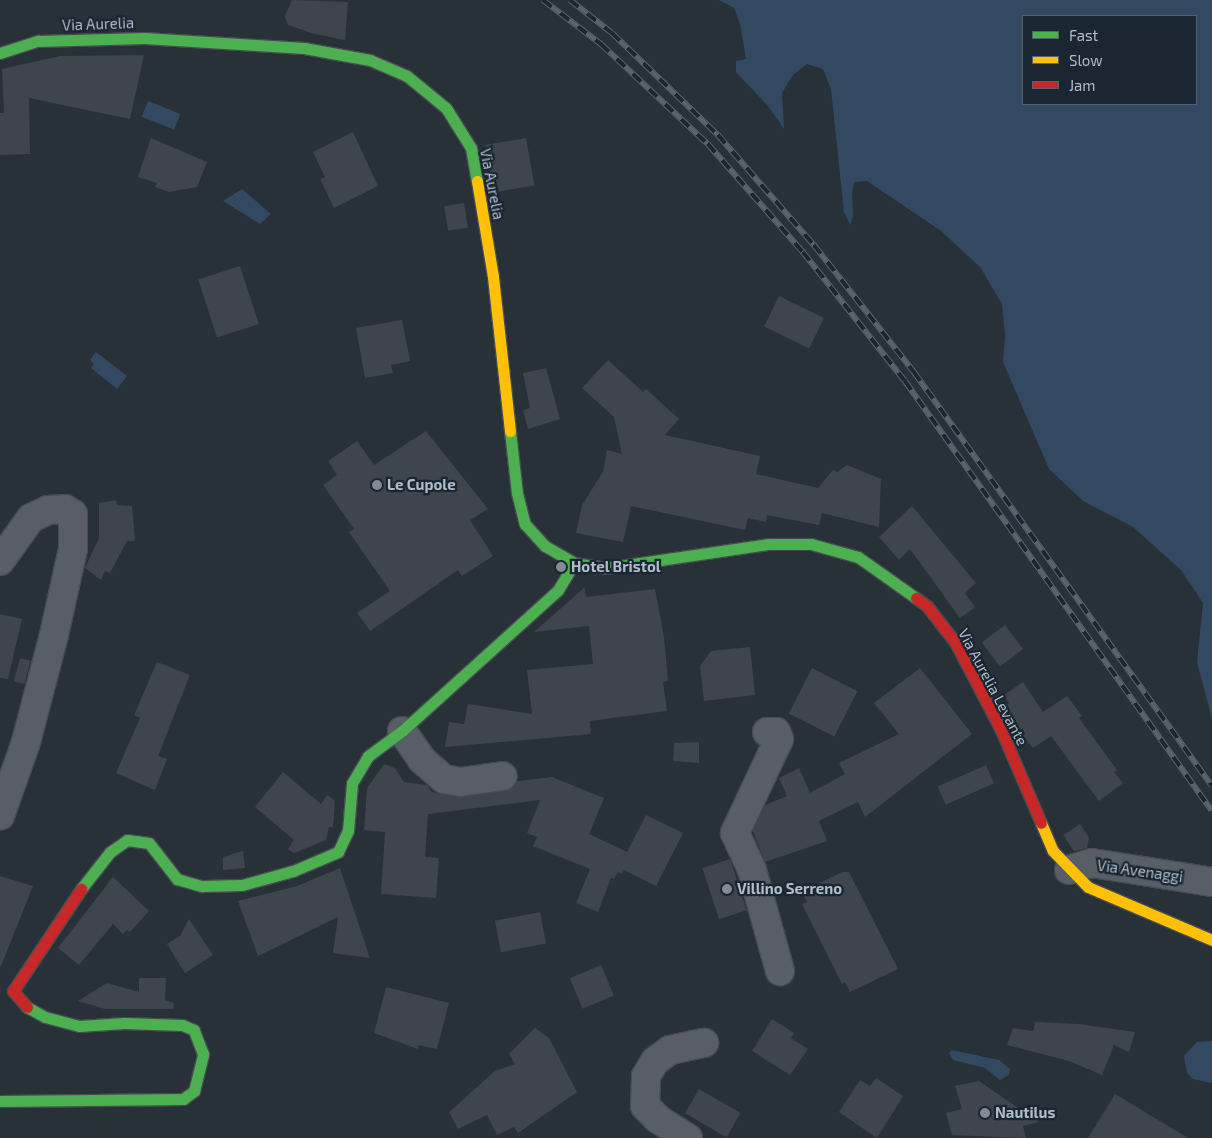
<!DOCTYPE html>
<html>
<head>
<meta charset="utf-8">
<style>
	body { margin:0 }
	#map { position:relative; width:1212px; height:1138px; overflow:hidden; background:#283038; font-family:"Exo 2",sans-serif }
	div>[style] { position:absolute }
	.water>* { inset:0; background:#334962; transform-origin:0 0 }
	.building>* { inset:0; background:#3f454c; transform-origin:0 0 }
	.roads { filter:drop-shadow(1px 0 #474c52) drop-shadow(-1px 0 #474c52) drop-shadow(0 1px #474c52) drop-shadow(0 -1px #474c52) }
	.street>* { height:28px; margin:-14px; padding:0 14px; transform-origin:14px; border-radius:14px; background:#585e65 }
	.fast>* { height:11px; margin:-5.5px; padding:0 5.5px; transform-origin:5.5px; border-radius:5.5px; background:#4caf50 }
	.slow>* { height:11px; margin:-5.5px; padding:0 5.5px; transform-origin:5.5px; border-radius:5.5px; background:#ffc107 }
	.jam>* { height:11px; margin:-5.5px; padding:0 5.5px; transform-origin:5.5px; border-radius:5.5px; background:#c62828 }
	.rail>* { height:5.5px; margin-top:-2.75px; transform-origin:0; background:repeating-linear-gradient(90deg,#1b2633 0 11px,#5c6269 0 22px); box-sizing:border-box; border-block:1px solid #5c6269 }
	.dots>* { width:14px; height:14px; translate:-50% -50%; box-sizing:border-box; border:2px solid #1b2633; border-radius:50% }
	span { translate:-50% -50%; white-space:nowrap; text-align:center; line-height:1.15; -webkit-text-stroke:4.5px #1b2633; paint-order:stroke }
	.street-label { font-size:15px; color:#b1bcc9 }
	.poi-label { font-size:15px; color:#b1bcc9; font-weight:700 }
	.left { translate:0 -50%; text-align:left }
	.legend { position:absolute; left:1022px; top:15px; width:175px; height:90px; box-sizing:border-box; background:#1b2633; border:1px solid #57626f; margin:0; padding:6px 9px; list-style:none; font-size:15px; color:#b1bcc9 }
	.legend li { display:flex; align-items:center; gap:10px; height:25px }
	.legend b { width:25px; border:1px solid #57626f }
</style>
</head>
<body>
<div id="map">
	<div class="water">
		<div style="clip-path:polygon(evenodd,719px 0,1212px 0,1212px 719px,1197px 662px,1203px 603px,1181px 570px,1133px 527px,1083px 501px,1049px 469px,1003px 362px,1005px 336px,1002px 304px,980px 267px,941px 231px,867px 181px,854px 182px,852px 193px,853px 217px,850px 225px,844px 212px,831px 89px,823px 69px,807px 64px,793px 75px,782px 93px,784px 129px,768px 106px,736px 72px,736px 61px,746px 59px,740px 24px,734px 8px,719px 0,1023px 16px,1196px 16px,1196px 104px,1023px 104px,1023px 16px)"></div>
		<div style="left:148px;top:101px;width:35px;height:17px;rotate:22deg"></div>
		<div style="clip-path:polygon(242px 189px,271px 214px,260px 224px,223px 201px)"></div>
		<div style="clip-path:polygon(96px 352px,127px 376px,117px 389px,91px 368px,94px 364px,90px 360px)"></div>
		<div style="clip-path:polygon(1212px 1041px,1212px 1083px,1193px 1079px,1187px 1073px,1184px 1056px,1197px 1042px)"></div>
		<div style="clip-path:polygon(952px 1050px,999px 1060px,1010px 1069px,1009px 1075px,1000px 1080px,985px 1068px,953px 1060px,949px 1053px)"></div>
	</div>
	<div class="building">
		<div style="clip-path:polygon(292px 0,348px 2px,345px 40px,311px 33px,288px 25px,285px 16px)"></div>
		<div style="clip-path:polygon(144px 55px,130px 119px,29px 98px,30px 154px,0 155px,0 113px,4px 113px,2px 69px,60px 56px)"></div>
		<div style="clip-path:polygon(353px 132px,378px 186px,334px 208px,320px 179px,325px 177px,313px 152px)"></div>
		<div style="clip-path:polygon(151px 138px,207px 162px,197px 187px,169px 192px,155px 187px,157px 183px,138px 177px)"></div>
		<div style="left:526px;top:138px;width:48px;height:41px;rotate:80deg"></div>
		<div style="left:464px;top:203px;width:25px;height:20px;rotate:81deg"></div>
		<div style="left:240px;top:266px;width:61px;height:44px;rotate:72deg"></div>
		<div style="left:779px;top:296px;width:50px;height:34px;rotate:26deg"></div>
		<div style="clip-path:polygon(402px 320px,410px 361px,391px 365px,393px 373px,365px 378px,356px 328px)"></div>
		<div style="clip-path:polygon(608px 360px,643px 392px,646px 389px,679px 419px,665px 435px,760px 456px,756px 474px,818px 488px,833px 470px,837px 472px,847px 465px,881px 479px,879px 527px,822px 513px,819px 525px,767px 515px,766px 522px,748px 518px,745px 530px,631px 506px,623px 542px,576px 533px,582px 505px,603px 472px,607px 450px,622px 454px,614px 417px,582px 388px)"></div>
		<div style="clip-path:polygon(546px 368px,560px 419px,528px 429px,523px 410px,530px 408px,523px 373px)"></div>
		<div style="clip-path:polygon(426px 431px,488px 509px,470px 520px,493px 556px,462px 576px,458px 570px,370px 631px,357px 613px,390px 591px,349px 532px,354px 529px,323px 485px,337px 475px,328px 461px,357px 441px,374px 465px)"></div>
		<div style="clip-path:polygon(116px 500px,117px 505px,132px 506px,135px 541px,127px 541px,110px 573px,105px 571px,101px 580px,85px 568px,99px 538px,99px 503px)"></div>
		<div style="clip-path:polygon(912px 506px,976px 583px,965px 593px,975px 607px,960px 618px,910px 549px,899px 560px,879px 537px)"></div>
		<div style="clip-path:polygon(585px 587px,586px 597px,655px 589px,664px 637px,668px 681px,663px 682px,667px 711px,590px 721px,591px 734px,445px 747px,449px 722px,464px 724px,468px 704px,532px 714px,527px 670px,593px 664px,589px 626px,534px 632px)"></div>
		<div style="clip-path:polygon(0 614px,22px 619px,8px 679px,0 678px)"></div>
		<div style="left:1005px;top:625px;width:30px;height:29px;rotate:53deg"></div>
		<div style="clip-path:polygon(750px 647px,755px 695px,704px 701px,700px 666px,711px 651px)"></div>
		<div style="left:20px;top:658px;width:11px;height:24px;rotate:15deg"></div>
		<div style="clip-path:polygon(157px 662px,190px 675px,158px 756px,167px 759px,155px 790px,116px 773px,140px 718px,134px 715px)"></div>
		<div style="left:812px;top:668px;width:51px;height:51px;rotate:27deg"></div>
		<div style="clip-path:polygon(920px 668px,972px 734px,865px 817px,858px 802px,819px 821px,827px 841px,765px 862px,753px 831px,765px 805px,787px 796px,779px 778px,799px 768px,810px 793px,845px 774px,839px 763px,899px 734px,874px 703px)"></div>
		<div style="clip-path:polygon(1023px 682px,1043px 712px,1067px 696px,1082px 716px,1079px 718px,1117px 770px,1114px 772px,1123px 783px,1099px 801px,1051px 736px,1033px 748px,1017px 728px,1006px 705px,1009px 703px,1004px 695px)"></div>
		<div style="clip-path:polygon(699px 742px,699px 763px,673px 761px,674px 743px)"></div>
		<div style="clip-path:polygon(384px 764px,395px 768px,404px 782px,427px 785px,432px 792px,459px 797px,505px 791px,518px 781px,552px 777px,604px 798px,589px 834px,627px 852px,646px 815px,683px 833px,656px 886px,624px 870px,622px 874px,618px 872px,614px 879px,611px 878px,598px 912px,576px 903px,590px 869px,533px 846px,537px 837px,527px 833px,540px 800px,428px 814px,425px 857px,439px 858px,436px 898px,381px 894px,385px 832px,364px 830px,367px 788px)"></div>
		<div style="left:986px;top:765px;width:20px;height:53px;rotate:66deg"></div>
		<div style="clip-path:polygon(283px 772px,321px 804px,327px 795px,335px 801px,333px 827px,329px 827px,326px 840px,294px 853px,288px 849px,294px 840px,255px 807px)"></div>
		<div style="clip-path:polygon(1080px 824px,1089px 838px,1087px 848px,1074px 851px,1063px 835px)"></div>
		<div style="clip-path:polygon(243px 851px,245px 868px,223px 870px,223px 857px)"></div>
		<div style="left:730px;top:859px;width:54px;height:29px;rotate:72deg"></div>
		<div style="clip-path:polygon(340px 868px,370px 958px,333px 953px,338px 917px,258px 956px,238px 901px,297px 886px)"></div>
		<div style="clip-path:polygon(842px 872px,849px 872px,898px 969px,850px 992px,845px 982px,842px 984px,802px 904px,807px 902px,802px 892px)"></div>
		<div style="clip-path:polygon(0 876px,33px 886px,1px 966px,0 965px)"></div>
		<div style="clip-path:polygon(113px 877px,149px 911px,130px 932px,127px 930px,123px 934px,113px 924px,79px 965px,58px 948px)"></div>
		<div style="left:540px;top:912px;width:32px;height:46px;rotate:79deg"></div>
		<div style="clip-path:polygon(189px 919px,213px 955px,185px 973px,167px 944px,180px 936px)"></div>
		<div style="left:601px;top:965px;width:33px;height:34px;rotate:67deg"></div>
		<div style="clip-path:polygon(139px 978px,166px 978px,165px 1000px,174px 1003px,173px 1009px,105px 1009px,78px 1001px,107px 983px,139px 992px)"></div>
		<div style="clip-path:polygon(386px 987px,449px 1003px,437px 1049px,419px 1045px,418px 1049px,374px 1033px)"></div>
		<div style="clip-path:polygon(772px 1019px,794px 1033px,791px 1038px,808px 1049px,790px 1075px,752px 1051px)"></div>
		<div style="clip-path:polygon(1035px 1022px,1079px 1024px,1135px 1032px,1129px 1052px,1114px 1045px,1102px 1075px,1069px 1061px,1007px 1045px,1013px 1028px,1033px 1031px)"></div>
		<div style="clip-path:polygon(535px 1028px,549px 1038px,577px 1092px,518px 1133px,514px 1127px,497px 1135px,487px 1115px,458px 1129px,449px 1112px,495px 1071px,515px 1064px,509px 1054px)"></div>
		<div style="clip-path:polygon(876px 1078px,903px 1096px,877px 1138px,839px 1112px,860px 1080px,870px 1086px)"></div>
		<div style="clip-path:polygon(979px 1081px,1039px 1122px,1023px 1126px,1026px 1138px,952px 1135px,946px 1113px,962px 1109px,955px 1086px)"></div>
		<div style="left:699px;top:1089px;width:48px;height:28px;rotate:30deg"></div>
		<div style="clip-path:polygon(1115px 1094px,1188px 1138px,1088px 1138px)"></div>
	</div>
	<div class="roads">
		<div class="street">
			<div style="left:0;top:561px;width:53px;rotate:-54.2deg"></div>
			<div style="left:31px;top:518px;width:19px;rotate:-25deg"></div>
			<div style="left:48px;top:510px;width:17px;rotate:-3deg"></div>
			<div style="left:65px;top:509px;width:9px;rotate:32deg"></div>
			<div style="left:73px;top:514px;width:35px;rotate:90deg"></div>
			<div style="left:73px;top:549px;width:88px;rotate:102.5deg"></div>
			<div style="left:54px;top:635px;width:111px;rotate:104.7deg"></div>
			<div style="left:26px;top:742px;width:78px;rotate:109.4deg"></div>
			<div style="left:402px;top:731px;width:35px;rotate:55deg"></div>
			<div style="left:422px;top:760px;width:29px;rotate:41deg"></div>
			<div style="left:444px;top:779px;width:17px;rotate:10deg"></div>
			<div style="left:461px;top:782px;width:42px;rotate:-8.1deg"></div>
			<div style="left:767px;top:732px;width:9px"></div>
			<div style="left:776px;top:732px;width:8px;rotate:67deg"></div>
			<div style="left:779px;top:739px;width:104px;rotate:115.1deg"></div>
			<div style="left:735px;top:833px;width:41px;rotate:65.3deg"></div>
			<div style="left:752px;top:870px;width:105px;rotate:74.5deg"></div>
			<div style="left:1069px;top:870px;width:24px;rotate:-17deg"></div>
			<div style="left:1092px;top:863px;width:121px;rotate:9deg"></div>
			<div style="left:688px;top:1138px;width:36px;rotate:-148deg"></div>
			<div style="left:658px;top:1119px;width:18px;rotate:-135deg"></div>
			<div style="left:645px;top:1106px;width:30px;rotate:-88deg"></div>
			<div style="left:646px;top:1076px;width:17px;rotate:-59deg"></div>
			<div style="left:655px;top:1061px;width:19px;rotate:-36deg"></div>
			<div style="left:670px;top:1050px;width:35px;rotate:-12deg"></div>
		</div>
		<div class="fast">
			<div style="left:0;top:53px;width:40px;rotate:-18deg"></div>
			<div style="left:38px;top:41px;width:106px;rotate:-1.6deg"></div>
			<div style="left:144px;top:38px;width:160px;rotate:3.6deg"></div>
			<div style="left:304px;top:48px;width:67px;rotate:10.3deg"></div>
			<div style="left:370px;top:60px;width:40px;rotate:23.4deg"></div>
			<div style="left:407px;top:76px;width:50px;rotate:39.4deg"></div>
			<div style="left:446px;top:108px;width:47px;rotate:58deg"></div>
			<div style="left:471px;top:148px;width:34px;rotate:80deg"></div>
			<div style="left:510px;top:431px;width:62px;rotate:83.6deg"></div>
			<div style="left:517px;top:493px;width:32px;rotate:76deg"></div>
			<div style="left:525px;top:524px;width:30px;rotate:48deg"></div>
			<div style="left:545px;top:546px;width:34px;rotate:30deg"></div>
			<div style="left:574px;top:563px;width:32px;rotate:9deg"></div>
			<div style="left:606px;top:568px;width:165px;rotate:-8.4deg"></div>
			<div style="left:769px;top:544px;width:42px"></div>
			<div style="left:811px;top:544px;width:49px;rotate:15.5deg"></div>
			<div style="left:858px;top:557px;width:71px;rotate:35.3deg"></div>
			<div style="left:81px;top:889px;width:47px;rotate:-51.9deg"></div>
			<div style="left:110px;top:852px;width:21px;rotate:-35deg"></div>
			<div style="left:127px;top:840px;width:22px;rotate:8deg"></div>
			<div style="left:149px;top:843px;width:46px;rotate:52.1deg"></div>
			<div style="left:177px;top:879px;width:26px;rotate:16deg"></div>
			<div style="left:202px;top:886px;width:40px;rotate:-1.4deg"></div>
			<div style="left:242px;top:885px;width:53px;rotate:-15.4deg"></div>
			<div style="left:293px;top:871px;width:49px;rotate:-22.9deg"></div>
			<div style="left:338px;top:852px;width:23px;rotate:-65deg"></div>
			<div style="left:348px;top:831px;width:48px;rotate:-85.2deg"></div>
			<div style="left:352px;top:783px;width:31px;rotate:-59deg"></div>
			<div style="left:368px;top:756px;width:42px;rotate:-36.3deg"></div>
			<div style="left:402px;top:731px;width:210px;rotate:-42.1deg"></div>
			<div style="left:558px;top:590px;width:31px;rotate:-59deg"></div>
			<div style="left:0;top:1101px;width:183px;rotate:-0.6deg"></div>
			<div style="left:183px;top:1099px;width:14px;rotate:-36deg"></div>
			<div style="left:194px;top:1091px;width:38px;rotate:-76deg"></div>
			<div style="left:203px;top:1054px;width:26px;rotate:-111deg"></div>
			<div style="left:194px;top:1030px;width:13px;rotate:-157deg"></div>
			<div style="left:182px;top:1025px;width:58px;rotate:-178deg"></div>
			<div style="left:124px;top:1023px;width:45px;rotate:176.2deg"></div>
			<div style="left:79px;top:1026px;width:35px;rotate:-165deg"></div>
			<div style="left:45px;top:1017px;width:21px;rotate:-151deg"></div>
		</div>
		<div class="slow">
			<div style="left:477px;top:181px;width:97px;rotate:80.5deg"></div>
			<div style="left:493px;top:277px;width:155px;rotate:83.7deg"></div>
			<div style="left:1041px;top:823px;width:30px;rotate:67deg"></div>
			<div style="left:1053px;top:851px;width:50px;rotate:45.8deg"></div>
			<div style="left:1088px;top:887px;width:135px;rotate:23.1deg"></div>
		</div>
		<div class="jam">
			<div style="left:916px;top:598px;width:14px;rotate:36deg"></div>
			<div style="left:927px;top:606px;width:46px;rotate:52.1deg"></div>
			<div style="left:955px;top:642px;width:99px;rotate:62.4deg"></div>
			<div style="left:1001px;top:730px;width:101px;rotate:66.7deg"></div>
			<div style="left:27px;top:1007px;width:21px;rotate:-131deg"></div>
			<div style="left:13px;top:991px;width:123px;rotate:-56.3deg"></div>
		</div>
	</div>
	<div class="rail">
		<div style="left:543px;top:0;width:73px;rotate:37.2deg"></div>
		<div style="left:601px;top:44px;width:146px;rotate:43.1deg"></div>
		<div style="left:708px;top:144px;width:144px;rotate:48.7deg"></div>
		<div style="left:803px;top:252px;width:164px;rotate:51.7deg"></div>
		<div style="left:905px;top:381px;width:528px;rotate:54.47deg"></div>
		<div style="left:570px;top:0;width:53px;rotate:38.2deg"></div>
		<div style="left:612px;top:33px;width:147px;rotate:43.9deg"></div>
		<div style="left:718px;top:135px;width:146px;rotate:48.9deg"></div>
		<div style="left:814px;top:245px;width:162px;rotate:51.8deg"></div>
		<div style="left:914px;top:372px;width:510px;rotate:54.25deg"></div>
	</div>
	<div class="dots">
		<div style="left:377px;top:485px;background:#818b96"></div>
		<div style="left:561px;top:567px;background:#818b96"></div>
		<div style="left:727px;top:889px;background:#818b96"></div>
		<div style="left:985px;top:1113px;background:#818b96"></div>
	</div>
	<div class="street-label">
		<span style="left:98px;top:24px;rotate:-2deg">Via Aurelia</span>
		<span style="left:492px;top:184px;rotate:79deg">Via Aurelia</span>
		<span style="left:993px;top:687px;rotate:62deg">Via Aurelia Levante</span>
		<span style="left:1140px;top:871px;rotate:8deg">Via Avenaggi</span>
	</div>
	<div class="poi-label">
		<span class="left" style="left:387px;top:485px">Le Cupole</span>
		<span class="left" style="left:571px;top:567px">Hotel Bristol</span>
		<span class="left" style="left:737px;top:889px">Villino Serreno</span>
		<span class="left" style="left:995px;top:1113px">Nautilus</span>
	</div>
	<ul class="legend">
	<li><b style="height:6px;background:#4caf50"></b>Fast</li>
	<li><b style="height:6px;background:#ffc107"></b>Slow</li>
	<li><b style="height:6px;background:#c62828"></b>Jam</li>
	</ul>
</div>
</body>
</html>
